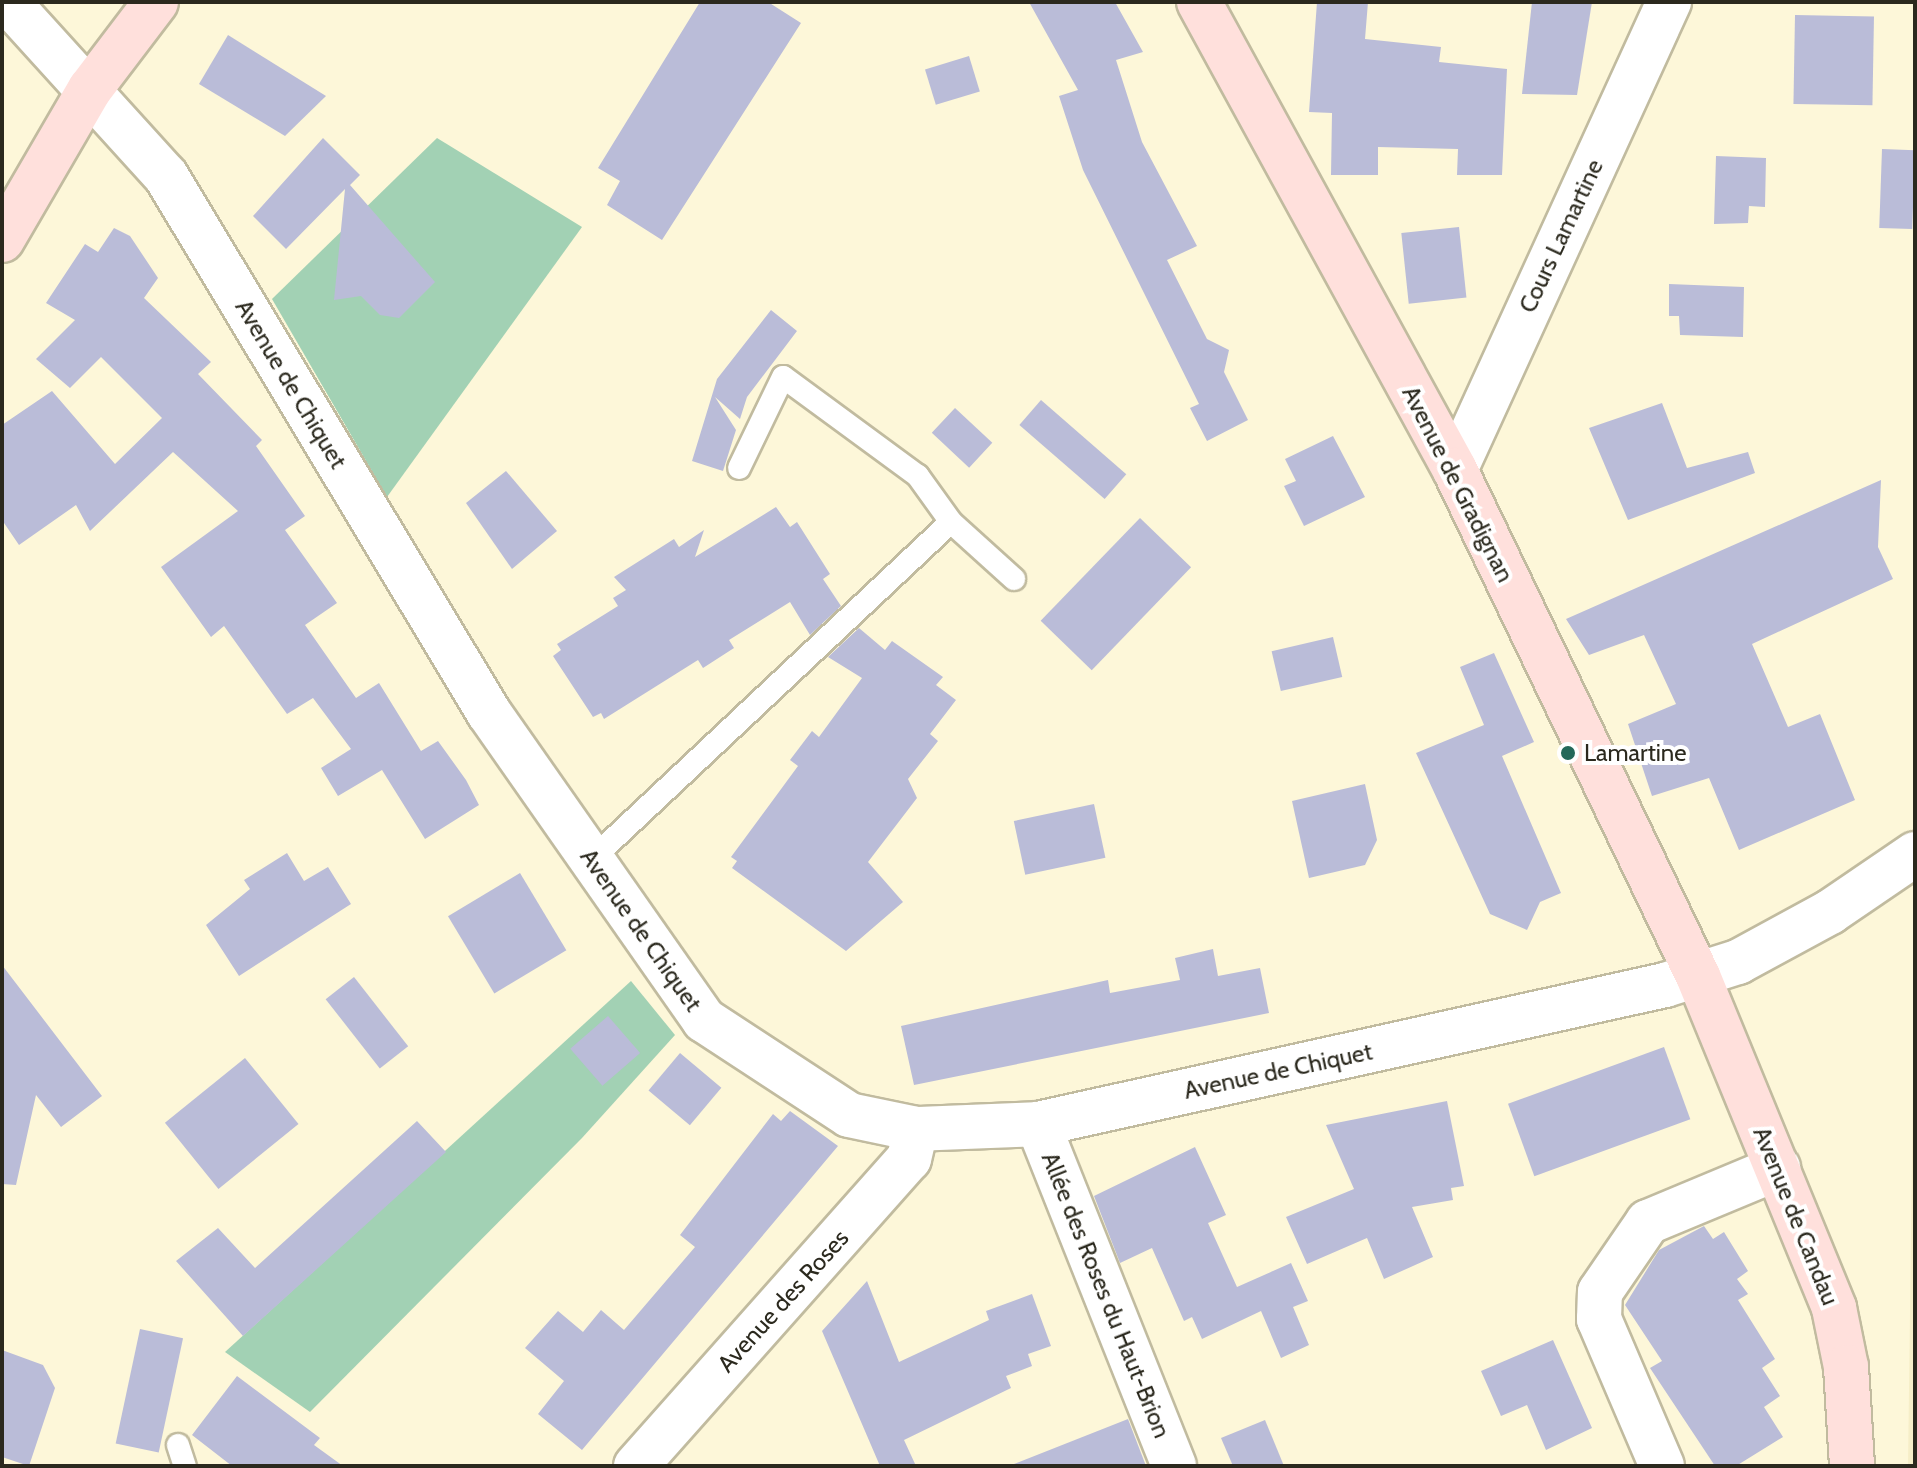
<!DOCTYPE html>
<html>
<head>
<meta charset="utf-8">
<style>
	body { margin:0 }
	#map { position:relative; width:1917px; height:1468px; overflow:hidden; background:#fdf7d9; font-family:Cabin,sans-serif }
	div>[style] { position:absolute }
	.built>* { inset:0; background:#f6eec8 }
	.green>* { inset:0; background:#a2d1b4 }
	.building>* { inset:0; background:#babcd8; transform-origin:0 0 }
	.roads { filter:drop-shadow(2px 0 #c1bb9f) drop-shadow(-2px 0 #c1bb9f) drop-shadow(0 2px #c1bb9f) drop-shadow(0 -2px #c1bb9f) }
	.lane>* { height:22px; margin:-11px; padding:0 11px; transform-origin:11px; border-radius:11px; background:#fff }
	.street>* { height:44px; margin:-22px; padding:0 22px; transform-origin:22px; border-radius:22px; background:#fff }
	.secondary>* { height:44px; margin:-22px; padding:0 22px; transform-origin:22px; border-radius:22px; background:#ffe0dc }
	.dots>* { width:22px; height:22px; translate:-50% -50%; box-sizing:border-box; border:4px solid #fff; border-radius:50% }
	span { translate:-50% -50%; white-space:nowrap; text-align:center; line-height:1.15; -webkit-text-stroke:8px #fff; paint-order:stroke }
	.street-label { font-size:24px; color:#2b291e }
	.poi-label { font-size:24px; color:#2b291e }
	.left { translate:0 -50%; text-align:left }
	.frame { position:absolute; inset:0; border:4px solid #2b291e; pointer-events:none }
</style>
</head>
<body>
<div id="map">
	<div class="built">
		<div style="clip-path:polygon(1915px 929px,1915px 1466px,1908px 1466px)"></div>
	</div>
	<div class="green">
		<div style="clip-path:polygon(437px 138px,582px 227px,387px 497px,272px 299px)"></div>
		<div style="clip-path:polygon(631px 981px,675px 1035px,582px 1138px,310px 1412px,225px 1352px)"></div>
	</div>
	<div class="building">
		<div style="clip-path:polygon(700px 2px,768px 2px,801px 23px,662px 240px,607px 205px,620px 181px,598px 168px)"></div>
		<div style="clip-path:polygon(1029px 2px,1115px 2px,1143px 52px,1116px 60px,1142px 142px,1197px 246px,1167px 260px,1207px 339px,1229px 350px,1224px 372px,1248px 420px,1207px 441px,1190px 408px,1199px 404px,1083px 170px,1059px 96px,1078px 90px)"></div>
		<div style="clip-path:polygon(1317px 2px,1368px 2px,1365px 39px,1441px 47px,1439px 62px,1507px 69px,1502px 175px,1457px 175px,1458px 149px,1378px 147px,1378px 175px,1331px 175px,1332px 113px,1309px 112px)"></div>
		<div style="clip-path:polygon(1532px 2px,1592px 2px,1577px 95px,1522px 94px)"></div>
		<div style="left:1795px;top:15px;width:79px;height:89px;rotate:1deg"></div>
		<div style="clip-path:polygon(228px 35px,326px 96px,285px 136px,199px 84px)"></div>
		<div style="left:969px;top:56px;width:37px;height:46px;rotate:73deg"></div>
		<div style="clip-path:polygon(323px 138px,360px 175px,350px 185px,435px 282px,399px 318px,380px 315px,361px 296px,334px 300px,345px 189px,286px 249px,253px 216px)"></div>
		<div style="left:1882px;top:149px;width:33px;height:79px;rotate:2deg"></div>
		<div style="clip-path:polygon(1716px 156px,1766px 158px,1765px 207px,1749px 206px,1748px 223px,1714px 224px)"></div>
		<div style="left:1459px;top:227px;width:71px;height:58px;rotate:84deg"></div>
		<div style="clip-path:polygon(114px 228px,130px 236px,158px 278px,144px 298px,211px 362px,198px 374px,262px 440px,256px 446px,305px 516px,285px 530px,337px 603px,305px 625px,356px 698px,379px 683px,421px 751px,438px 741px,466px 780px,479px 805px,425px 839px,382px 770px,338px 796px,321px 768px,351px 749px,313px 698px,287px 714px,224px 626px,211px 637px,161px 567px,238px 511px,173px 452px,90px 531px,76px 505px,19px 545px,2px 520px,2px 425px,52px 391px,115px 464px,162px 418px,101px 357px,70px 388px,36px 359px,75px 320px,46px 303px,85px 244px,98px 252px)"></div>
		<div style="clip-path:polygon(1669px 284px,1744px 287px,1743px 337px,1680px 335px,1679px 316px,1669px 316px)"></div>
		<div style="clip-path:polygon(771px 310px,797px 331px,747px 397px,740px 419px,715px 397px,736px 430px,723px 471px,692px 461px,717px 379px)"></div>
		<div style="left:1041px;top:400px;width:113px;height:33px;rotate:41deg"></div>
		<div style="clip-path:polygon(1662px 403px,1687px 468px,1748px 452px,1755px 473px,1628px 520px,1589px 428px)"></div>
		<div style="left:955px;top:408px;width:51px;height:34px;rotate:43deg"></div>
		<div style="clip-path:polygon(1333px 436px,1365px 497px,1304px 526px,1284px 486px,1296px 481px,1285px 459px)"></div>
		<div style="clip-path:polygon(506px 471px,557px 531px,512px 569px,466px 503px)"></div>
		<div style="clip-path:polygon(1881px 480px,1878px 547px,1893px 579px,1752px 644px,1788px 727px,1820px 714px,1855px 800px,1739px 850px,1709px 778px,1652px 796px,1628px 724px,1676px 704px,1644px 635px,1589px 655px,1566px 619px)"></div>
		<div style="clip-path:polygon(776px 507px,790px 527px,797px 522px,830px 574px,823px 579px,841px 606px,810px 635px,790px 602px,729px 640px,734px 648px,703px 668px,698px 660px,604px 719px,601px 713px,593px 717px,553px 656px,561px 650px,557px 644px,618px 606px,613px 598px,626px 590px,614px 577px,674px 539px,679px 547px,704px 530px,695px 557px)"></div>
		<div style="left:1140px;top:518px;width:71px;height:143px;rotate:44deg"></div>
		<div style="clip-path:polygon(859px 628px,885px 650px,892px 641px,943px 677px,936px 685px,956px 700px,930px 734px,938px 741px,908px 779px,917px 798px,868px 862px,903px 902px,846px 951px,732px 868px,737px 861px,731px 857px,798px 766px,790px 760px,812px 731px,819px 737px,862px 678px,828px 657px)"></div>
		<div style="left:1333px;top:637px;width:41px;height:63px;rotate:77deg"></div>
		<div style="clip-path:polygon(1494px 653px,1534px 742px,1502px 756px,1561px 893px,1540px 902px,1527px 930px,1490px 914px,1416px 753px,1484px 725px,1460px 667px)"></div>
		<div style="clip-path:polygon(1365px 784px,1377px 840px,1365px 865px,1309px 878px,1292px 801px)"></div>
		<div style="left:1094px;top:804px;width:55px;height:82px;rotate:78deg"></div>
		<div style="clip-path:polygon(287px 853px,304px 881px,328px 867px,351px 904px,239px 976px,206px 925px,250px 889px,244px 880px)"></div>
		<div style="left:520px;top:873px;width:90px;height:84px;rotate:59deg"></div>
		<div style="clip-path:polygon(1213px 949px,1218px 976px,1260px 968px,1269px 1013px,914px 1085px,901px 1026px,1108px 980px,1110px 993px,1180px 980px,1175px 958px)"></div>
		<div style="clip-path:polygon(2px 965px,102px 1096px,61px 1127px,36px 1095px,16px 1185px,2px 1184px)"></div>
		<div style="left:354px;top:977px;width:88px;height:36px;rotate:52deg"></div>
		<div style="left:608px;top:1016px;width:49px;height:50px;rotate:49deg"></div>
		<div style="left:1664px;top:1047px;width:77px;height:166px;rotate:70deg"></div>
		<div style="left:680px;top:1053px;width:54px;height:49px;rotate:40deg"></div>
		<div style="left:245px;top:1058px;width:85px;height:103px;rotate:51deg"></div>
		<div style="clip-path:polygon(1447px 1101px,1464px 1186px,1451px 1188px,1453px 1200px,1412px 1207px,1433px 1257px,1384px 1279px,1367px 1238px,1307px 1264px,1286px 1217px,1354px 1189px,1326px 1125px)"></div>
		<div style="clip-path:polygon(790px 1111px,838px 1146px,582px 1450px,538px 1414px,564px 1381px,525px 1348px,558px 1311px,583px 1332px,601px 1310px,624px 1330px,695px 1247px,680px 1235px,773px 1114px,781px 1121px)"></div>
		<div style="clip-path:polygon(417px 1121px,446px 1152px,243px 1336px,176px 1261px,218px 1228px,255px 1268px)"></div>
		<div style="clip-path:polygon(1195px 1147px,1226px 1215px,1208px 1223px,1237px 1287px,1291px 1263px,1308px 1301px,1293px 1307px,1309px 1345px,1281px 1358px,1261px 1311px,1202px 1339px,1192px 1317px,1184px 1321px,1152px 1248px,1120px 1263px,1094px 1196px)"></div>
		<div style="clip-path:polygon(1704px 1226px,1713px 1239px,1724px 1232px,1748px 1271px,1737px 1279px,1748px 1294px,1738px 1300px,1775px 1359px,1762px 1368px,1780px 1396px,1764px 1407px,1783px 1437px,1736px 1466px,1715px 1466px,1650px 1368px,1662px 1361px,1625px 1305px,1659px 1250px)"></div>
		<div style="clip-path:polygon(867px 1281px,899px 1362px,989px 1320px,986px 1311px,1032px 1294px,1051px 1346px,1028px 1354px,1032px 1366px,1006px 1376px,1011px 1388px,904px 1440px,916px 1466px,880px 1466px,822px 1331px)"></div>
		<div style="left:140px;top:1329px;width:44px;height:117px;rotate:12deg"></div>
		<div style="clip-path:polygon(1553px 1340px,1592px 1428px,1546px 1450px,1527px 1405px,1501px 1416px,1481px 1371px)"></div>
		<div style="clip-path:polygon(2px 1350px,43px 1365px,55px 1388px,29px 1466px,2px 1457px)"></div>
		<div style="clip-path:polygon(237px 1376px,320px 1438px,314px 1445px,343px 1466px,232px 1466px,192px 1435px)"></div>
		<div style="clip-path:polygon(1128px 1419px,1146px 1466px,1014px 1466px,1014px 1464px)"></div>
		<div style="clip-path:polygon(1265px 1420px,1284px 1466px,1233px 1466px,1221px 1438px)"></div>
	</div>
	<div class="roads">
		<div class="lane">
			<div style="left:951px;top:522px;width:85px;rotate:42.1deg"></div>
			<div style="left:592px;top:859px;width:492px;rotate:-43.2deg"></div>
			<div style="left:951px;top:522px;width:57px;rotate:-125.7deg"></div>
			<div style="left:918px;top:476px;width:167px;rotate:-143.7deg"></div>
			<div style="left:783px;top:377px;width:101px;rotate:115.8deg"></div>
			<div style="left:178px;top:1445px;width:22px;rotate:72deg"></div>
		</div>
		<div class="street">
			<div style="left:8px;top:2px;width:235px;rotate:47.8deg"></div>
			<div style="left:166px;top:176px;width:627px;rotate:58.97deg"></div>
			<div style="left:489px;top:713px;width:375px;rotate:55deg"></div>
			<div style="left:704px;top:1020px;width:173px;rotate:33.2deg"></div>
			<div style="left:849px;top:1115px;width:68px;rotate:11.8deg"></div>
			<div style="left:916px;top:1129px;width:122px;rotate:-2.3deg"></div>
			<div style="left:1038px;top:1124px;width:642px;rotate:-12.5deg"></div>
			<div style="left:1665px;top:985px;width:77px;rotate:-17.5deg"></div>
			<div style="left:1738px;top:962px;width:105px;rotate:-28.5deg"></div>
			<div style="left:1830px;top:912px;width:103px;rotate:-34.3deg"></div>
			<div style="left:1455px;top:470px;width:515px;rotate:-65.43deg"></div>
			<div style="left:1038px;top:1124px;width:368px;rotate:68.3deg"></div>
			<div style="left:636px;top:1466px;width:411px;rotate:-48.4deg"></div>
			<div style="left:909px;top:1159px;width:31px;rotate:-77deg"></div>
			<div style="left:1662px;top:1466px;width:160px;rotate:-113.2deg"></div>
			<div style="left:1599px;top:1319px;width:27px;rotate:-88deg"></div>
			<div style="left:1600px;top:1292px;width:85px;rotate:-55.6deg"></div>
			<div style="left:1648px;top:1222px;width:141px;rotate:-22.6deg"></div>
		</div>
		<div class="secondary">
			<div style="left:1199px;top:2px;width:533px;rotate:61.32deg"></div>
			<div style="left:1455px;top:470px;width:561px;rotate:64.35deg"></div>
			<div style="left:1698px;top:976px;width:359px;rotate:67.7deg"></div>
			<div style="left:1834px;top:1308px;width:60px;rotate:78.5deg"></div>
			<div style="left:1846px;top:1367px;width:99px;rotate:86.5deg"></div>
			<div style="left:2px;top:240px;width:175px;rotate:-59.8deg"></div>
			<div style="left:90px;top:89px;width:109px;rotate:-52.8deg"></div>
		</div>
	</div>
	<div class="dots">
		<div style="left:1568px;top:753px;background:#246859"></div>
	</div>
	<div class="street-label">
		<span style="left:1561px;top:236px;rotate:-65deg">Cours Lamartine</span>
		<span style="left:291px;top:384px;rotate:59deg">Avenue de Chiquet</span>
		<span style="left:1458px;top:484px;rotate:63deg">Avenue de Gradignan</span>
		<span style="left:641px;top:930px;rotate:55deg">Avenue de Chiquet</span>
		<span style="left:1278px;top:1071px;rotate:-12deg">Avenue de Chiquet</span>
		<span style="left:1796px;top:1216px;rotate:68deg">Avenue de Candau</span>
		<span style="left:1106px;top:1295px;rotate:68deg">Allée des Roses du Haut-Brion</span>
		<span style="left:783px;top:1301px;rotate:-48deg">Avenue des Roses</span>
	</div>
	<div class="poi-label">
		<span class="left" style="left:1584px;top:753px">Lamartine</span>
	</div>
	<div class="frame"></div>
</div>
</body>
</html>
